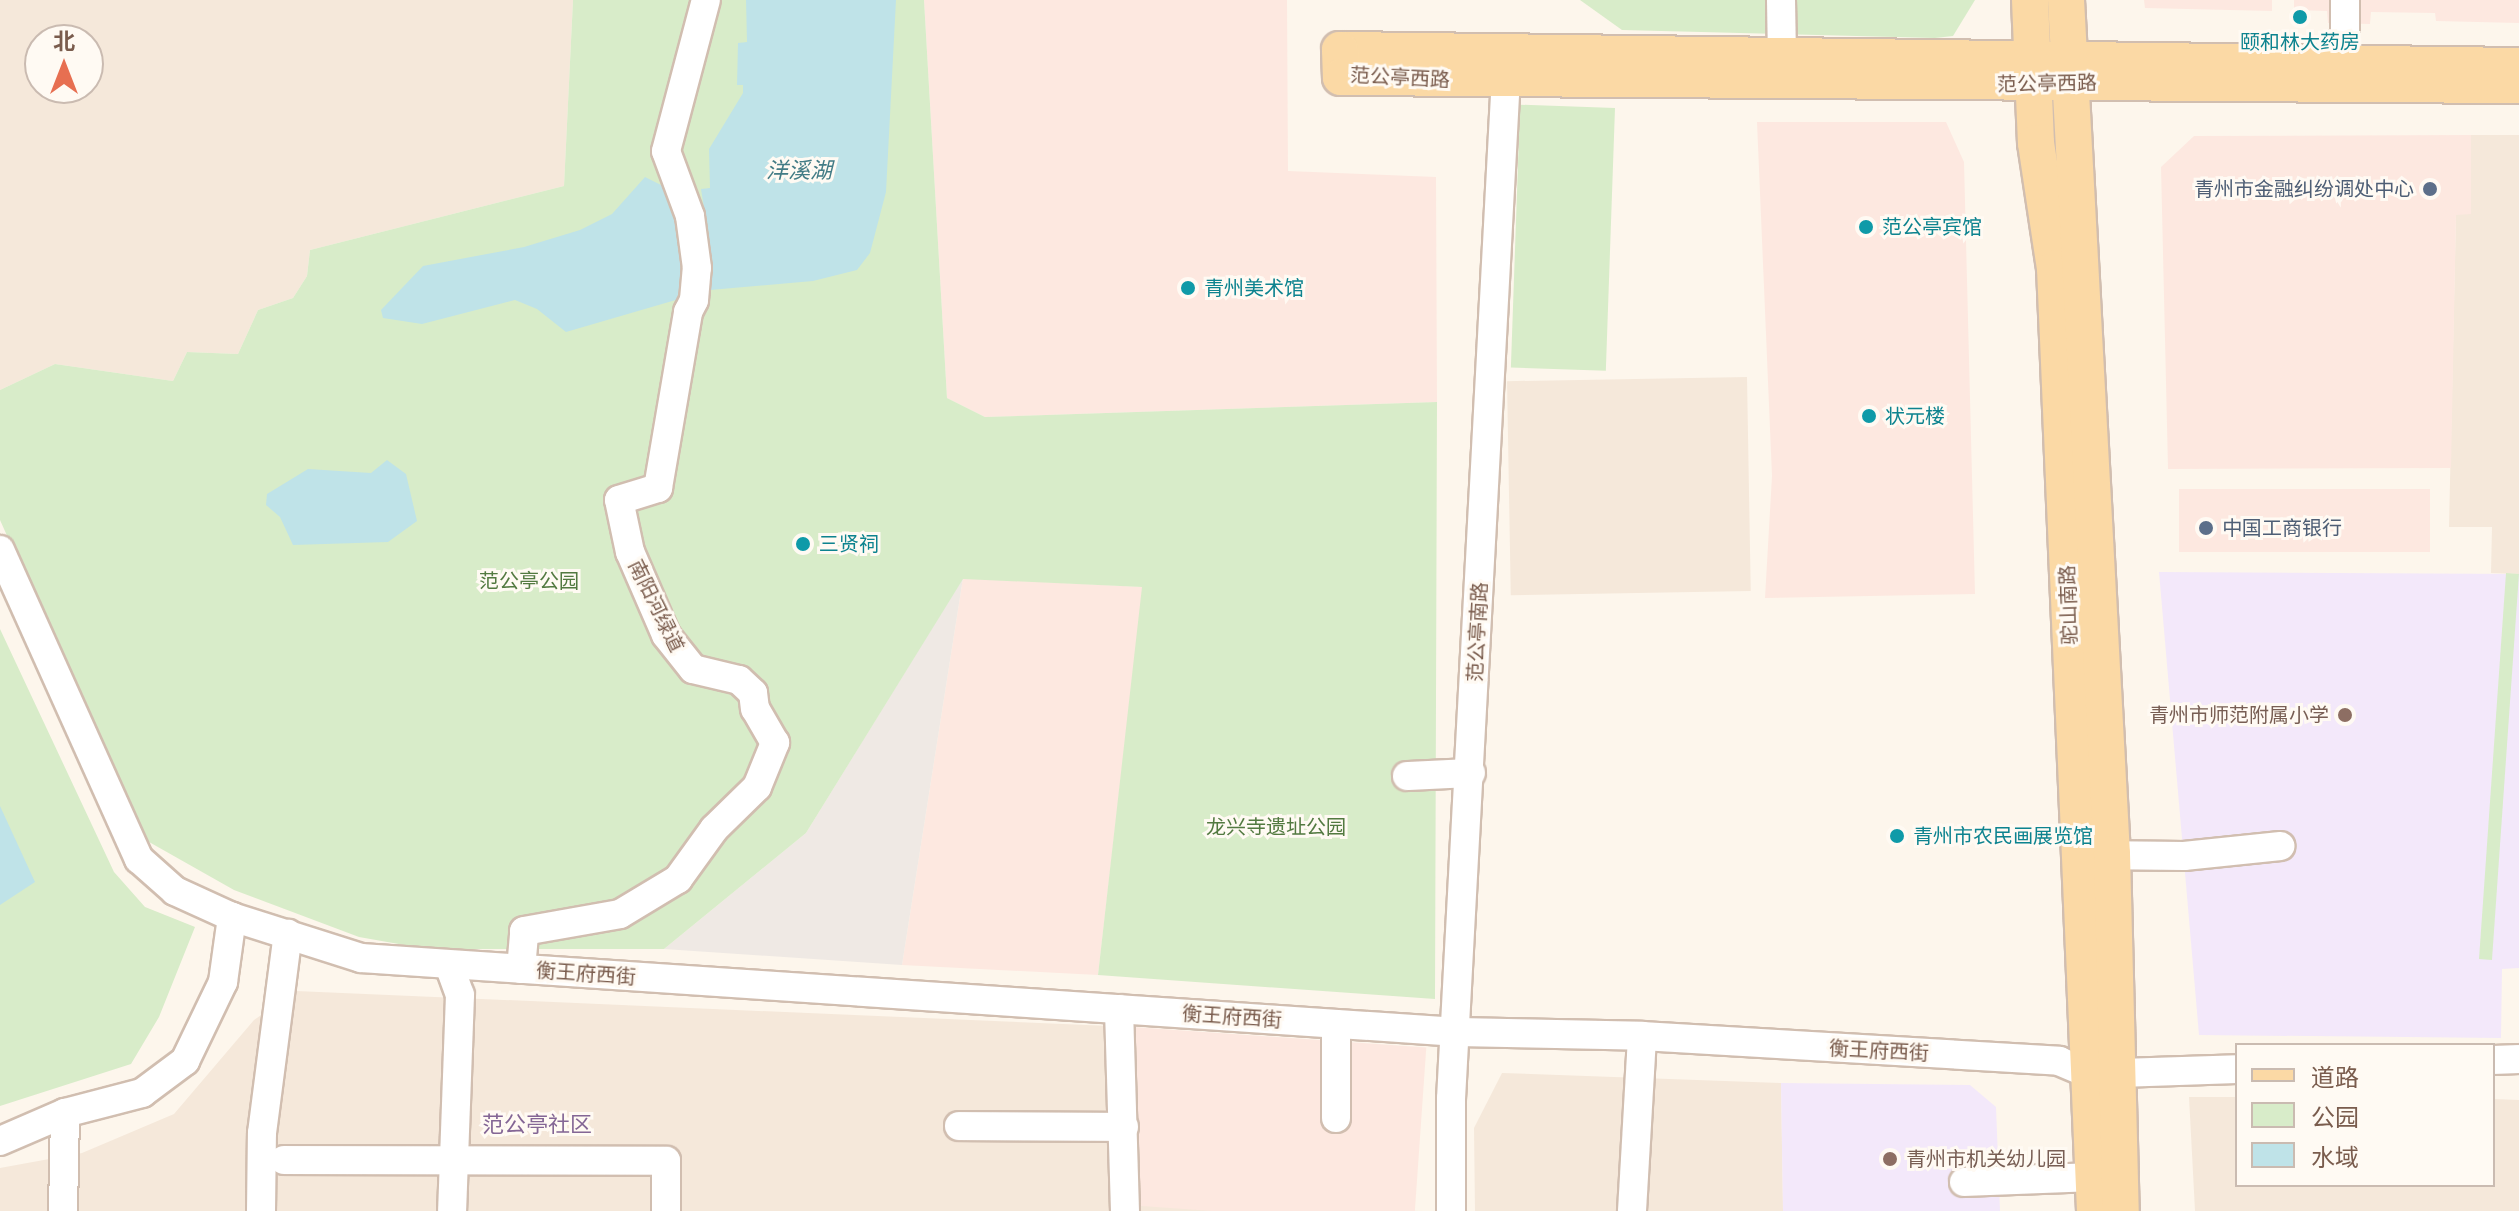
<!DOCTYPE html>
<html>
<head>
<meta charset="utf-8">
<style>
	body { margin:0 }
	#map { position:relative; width:2519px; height:1211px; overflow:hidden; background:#fdf6ec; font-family:"Fira Sans","Noto Sans SC",sans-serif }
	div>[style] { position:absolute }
	.residential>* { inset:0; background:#f5e8da; transform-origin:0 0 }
	.commercial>* { inset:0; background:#fde8e0; transform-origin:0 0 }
	.industrial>* { inset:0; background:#efe9e4 }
	.education>* { inset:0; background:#f3e8fa }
	.green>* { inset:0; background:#d8ecc9; transform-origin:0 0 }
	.water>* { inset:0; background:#bfe3e8 }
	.roads { filter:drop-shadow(2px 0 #d1beb0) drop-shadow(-2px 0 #d1beb0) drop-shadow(0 2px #d1beb0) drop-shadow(0 -2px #d1beb0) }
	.minor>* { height:28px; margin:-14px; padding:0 14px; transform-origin:14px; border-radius:14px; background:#fff }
	.major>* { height:36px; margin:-18px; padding:0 18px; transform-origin:18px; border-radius:18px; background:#fbd9a5 }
	.dots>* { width:22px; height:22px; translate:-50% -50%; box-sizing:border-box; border:4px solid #fffaf3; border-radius:50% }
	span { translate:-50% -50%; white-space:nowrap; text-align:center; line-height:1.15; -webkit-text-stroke:6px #fffaf3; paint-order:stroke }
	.culture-label { font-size:20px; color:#0d838f }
	.left { translate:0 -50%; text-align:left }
	.street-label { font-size:20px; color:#7a5c4d }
	.service-label { font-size:20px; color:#4e5e75 }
	.right { translate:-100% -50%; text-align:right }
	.park-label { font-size:20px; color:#537a41 }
	.education-label { font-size:20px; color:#785e54 }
	.water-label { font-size:22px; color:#437c86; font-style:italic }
	.neighbourhood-label { font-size:22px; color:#846695 }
	.legend { position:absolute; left:2235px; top:1043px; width:260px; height:144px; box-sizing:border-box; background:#fffaf3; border:2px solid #cabbb1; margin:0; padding:10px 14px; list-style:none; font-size:24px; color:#7a5c4d }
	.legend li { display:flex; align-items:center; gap:16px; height:40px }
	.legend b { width:40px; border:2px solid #cabbb1 }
	.north { position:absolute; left:24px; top:24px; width:80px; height:80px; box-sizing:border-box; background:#fffaf3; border:2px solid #cabbb1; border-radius:50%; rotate:0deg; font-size:22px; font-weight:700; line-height:32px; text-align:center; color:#7a5c4d }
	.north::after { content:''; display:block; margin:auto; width:28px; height:36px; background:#e76f51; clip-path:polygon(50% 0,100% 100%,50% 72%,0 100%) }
</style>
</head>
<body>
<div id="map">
	<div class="residential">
		<div style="clip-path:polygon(evenodd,0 0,573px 0,564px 186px,310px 250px,307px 276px,293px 298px,258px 310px,238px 354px,187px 352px,173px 381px,55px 364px,0 390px,0 0,40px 40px,88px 40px,88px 88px,40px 88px,40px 40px)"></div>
		<div style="clip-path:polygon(2471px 135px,2519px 135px,2519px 574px,2491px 573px,2492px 527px,2449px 527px,2456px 214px,2471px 213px)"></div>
		<div style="left:1747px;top:377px;width:214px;height:240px;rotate:89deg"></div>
		<div style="clip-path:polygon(296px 991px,1133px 1027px,1135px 1205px,1424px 1211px,0 1211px,0 1168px,82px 1153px,174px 1114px,254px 1020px)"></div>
		<div style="clip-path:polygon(1502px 1073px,1781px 1083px,1783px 1211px,1475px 1211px,1474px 1128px)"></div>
		<div style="clip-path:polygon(2189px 1097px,2237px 1097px,2237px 1185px,2493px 1185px,2493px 1099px,2519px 1100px,2519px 1211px,2195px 1211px)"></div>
	</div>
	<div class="commercial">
		<div style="clip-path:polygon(924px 0,1287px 0,1288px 171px,1436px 177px,1437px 402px,985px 417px,947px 398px)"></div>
		<div style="clip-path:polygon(2144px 0,2272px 0,2272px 11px,2145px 8px)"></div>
		<div style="clip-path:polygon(2294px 0,2519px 0,2519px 23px,2436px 21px,2435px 13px,2371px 12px,2370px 24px,2328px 23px,2327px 11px,2294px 10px)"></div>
		<div style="clip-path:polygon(1757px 122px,1946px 122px,1964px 162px,1975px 594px,1765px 598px,1772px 476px)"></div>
		<div style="clip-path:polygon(2471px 135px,2471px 214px,2456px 215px,2451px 468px,2168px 469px,2161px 167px,2194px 136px)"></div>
		<div style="left:2179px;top:489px;width:251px;height:63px"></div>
		<div style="clip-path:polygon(963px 578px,1143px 587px,1098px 975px,902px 965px)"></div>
		<div style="left:1133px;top:1027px;width:294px;height:178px;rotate:4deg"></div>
	</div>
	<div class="industrial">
		<div style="clip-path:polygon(963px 578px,902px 965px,664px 949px,806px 833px)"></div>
	</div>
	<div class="education">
		<div style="clip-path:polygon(2159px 572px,2519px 574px,2519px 968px,2502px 969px,2501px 1038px,2199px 1035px)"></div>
		<div style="clip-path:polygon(1781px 1083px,1970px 1085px,1996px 1107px,2000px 1211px,1783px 1211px)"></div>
	</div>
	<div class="green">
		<div style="clip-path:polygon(573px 0,924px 0,947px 398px,985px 417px,1437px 402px,1435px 999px,1098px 975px,1142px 587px,963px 579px,806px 833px,664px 949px,427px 949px,359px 937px,234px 890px,142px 838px,0 520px,0 390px,55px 364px,173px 381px,187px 352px,238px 354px,258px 310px,293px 298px,307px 276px,310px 250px,564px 186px)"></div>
		<div style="clip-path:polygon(1580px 0,1975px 0,1953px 36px,1935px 38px,1622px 30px)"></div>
		<div style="left:1615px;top:108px;width:263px;height:95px;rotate:92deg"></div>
		<div style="left:2506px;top:573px;width:13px;height:387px;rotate:4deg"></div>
		<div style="clip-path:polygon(0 629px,114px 872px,145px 907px,195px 927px,159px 1017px,131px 1064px,0 1106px)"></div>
	</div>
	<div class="water">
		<div style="clip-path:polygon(746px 0,896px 0,886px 192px,870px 253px,857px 270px,813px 281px,710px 290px,566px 332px,537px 309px,515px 300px,422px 324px,383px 318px,381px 310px,423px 266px,524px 247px,580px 230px,612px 214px,645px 177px,665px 187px,705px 273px,711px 252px,701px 189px,710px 188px,709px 149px,743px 93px,743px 85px,737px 85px,738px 43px,747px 42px)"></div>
		<div style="clip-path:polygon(387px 460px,406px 474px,417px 521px,388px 542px,293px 545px,280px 517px,266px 505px,267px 494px,308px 469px,371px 473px)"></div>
		<div style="clip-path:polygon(0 806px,35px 882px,0 905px)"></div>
	</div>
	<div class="roads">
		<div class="minor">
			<div style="left:1781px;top:0;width:55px;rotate:89deg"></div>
			<div style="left:2344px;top:64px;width:64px;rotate:-89.1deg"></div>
			<div style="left:0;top:550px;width:339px;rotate:65.8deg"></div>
			<div style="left:139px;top:859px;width:48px;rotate:41.6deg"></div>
			<div style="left:175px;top:891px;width:63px;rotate:24.5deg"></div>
			<div style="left:232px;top:917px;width:135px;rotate:17.6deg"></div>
			<div style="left:361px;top:958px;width:1099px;rotate:3.86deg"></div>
			<div style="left:1458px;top:1032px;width:184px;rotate:1.2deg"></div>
			<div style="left:1642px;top:1036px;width:418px;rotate:3.4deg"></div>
			<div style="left:2059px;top:1061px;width:34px;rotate:23deg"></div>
			<div style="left:2090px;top:1074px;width:147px;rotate:-1.9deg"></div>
			<div style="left:1407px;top:776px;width:64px;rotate:-2.7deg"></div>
			<div style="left:2093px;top:855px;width:91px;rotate:0.6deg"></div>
			<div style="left:2184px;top:856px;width:97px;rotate:-5.9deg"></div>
			<div style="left:449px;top:965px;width:32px;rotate:70deg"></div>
			<div style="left:460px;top:995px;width:216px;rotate:92.1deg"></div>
			<div style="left:521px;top:969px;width:38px;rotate:-85deg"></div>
			<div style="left:524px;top:931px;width:97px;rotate:-10deg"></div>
			<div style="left:620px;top:914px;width:68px;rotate:-31.1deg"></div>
			<div style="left:678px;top:879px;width:62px;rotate:-54.2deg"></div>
			<div style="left:714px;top:829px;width:60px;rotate:-44.3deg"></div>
			<div style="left:757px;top:787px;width:48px;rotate:-67.8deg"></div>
			<div style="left:775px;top:743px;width:39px;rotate:-120deg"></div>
			<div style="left:755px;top:709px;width:16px;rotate:-97deg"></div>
			<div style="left:753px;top:693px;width:19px;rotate:-137deg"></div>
			<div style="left:739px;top:680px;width:47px;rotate:-166.6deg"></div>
			<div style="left:693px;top:669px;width:43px;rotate:-128.5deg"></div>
			<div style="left:666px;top:635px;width:90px;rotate:-113.4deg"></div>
			<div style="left:630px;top:552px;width:53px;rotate:-101.9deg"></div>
			<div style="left:619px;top:500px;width:41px;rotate:-17.1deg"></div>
			<div style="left:658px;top:488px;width:179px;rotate:-80.3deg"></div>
			<div style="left:688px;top:312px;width:13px;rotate:-63deg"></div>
			<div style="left:694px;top:300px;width:32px;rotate:-85deg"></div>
			<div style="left:697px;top:268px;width:52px;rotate:-97.7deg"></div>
			<div style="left:690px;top:216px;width:69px;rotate:-110.3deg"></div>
			<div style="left:666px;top:151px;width:156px;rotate:-75.2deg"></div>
			<div style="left:1119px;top:1009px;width:202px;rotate:88.3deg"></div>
			<div style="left:2493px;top:1060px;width:26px;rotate:-2deg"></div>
			<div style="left:1336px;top:1118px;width:94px;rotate:-90deg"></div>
			<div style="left:959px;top:1126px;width:165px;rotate:0.3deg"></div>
			<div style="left:0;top:1141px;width:71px;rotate:-23.3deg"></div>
			<div style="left:65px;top:1113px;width:80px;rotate:-14.6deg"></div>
			<div style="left:142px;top:1093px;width:54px;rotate:-36.7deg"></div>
			<div style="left:185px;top:1061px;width:88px;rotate:-64.3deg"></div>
			<div style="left:223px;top:982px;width:66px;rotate:-82.1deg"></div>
			<div style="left:284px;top:1160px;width:382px;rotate:0.1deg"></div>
			<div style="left:666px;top:1161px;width:50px;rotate:90deg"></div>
			<div style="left:1964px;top:1182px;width:130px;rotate:-2.2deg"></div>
			<div style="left:63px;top:1211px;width:98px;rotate:-88.8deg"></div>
			<div style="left:261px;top:1211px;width:78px;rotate:-89.3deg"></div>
			<div style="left:262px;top:1133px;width:201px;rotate:-82.6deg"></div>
			<div style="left:1451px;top:1211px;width:112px;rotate:-90deg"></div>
			<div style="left:1451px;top:1099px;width:1043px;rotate:-86.92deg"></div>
			<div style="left:1632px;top:1211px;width:175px;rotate:-86.7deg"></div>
		</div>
		<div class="major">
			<div style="left:2030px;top:0;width:143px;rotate:87.6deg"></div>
			<div style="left:2036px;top:143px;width:126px;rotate:81.4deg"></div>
			<div style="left:2055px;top:268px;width:944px;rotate:87.57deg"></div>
			<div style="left:2066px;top:0;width:855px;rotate:86.92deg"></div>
			<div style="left:2112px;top:854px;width:357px;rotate:88.6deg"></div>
			<div style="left:2519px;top:66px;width:1179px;rotate:-179.22deg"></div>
			<div style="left:1340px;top:50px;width:27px;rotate:88deg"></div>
			<div style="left:1341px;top:77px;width:1178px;rotate:0.39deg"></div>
		</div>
	</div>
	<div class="dots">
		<div style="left:2300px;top:17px;background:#0f9aa8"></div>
		<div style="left:2430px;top:189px;background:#5c6f8a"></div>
		<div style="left:1866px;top:227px;background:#0f9aa8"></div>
		<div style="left:1188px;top:288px;background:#0f9aa8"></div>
		<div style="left:1869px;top:416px;background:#0f9aa8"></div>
		<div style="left:2206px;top:528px;background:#5c6f8a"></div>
		<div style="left:803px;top:544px;background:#0f9aa8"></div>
		<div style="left:2345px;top:715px;background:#8d6e63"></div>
		<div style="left:1897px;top:836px;background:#0f9aa8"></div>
		<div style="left:1890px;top:1159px;background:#8d6e63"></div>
	</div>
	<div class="culture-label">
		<span style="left:2300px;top:42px">颐和林大药房</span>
		<span class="left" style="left:1882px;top:227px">范公亭宾馆</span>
		<span class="left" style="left:1204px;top:288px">青州美术馆</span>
		<span class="left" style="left:1885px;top:416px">状元楼</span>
		<span class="left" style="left:819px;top:544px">三贤祠</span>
		<span class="left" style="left:1913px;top:836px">青州市农民画展览馆</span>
	</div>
	<div class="street-label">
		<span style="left:1400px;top:78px;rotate:3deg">范公亭西路</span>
		<span style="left:2047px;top:84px;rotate:-1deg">范公亭西路</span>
		<span style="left:2069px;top:605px;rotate:-92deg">驼山南路</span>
		<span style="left:656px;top:606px;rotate:64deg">南阳河绿道</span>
		<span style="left:1478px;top:632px;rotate:-87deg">范公亭南路</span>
		<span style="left:586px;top:974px;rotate:4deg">衡王府西街</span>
		<span style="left:1232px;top:1017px;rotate:4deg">衡王府西街</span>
		<span style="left:1879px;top:1051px;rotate:3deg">衡王府西街</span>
	</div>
	<div class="service-label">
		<span class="right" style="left:2414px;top:189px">青州市金融纠纷调处中心</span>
		<span class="left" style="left:2222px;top:528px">中国工商银行</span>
	</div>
	<div class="park-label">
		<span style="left:529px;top:581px">范公亭公园</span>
		<span style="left:1276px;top:827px">龙兴寺遗址公园</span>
	</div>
	<div class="education-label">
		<span class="right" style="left:2329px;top:715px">青州市师范附属小学</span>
		<span class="left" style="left:1906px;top:1159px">青州市机关幼儿园</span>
	</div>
	<div class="water-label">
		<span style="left:799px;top:171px">洋溪湖</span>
	</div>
	<div class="neighbourhood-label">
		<span style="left:537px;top:1125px">范公亭社区</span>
	</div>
	<ul class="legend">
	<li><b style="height:10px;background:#fbd9a5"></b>道路</li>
	<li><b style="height:22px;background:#d8ecc9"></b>公园</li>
	<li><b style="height:22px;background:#bfe3e8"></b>水域</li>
	</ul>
	<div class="north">北</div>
</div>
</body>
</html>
